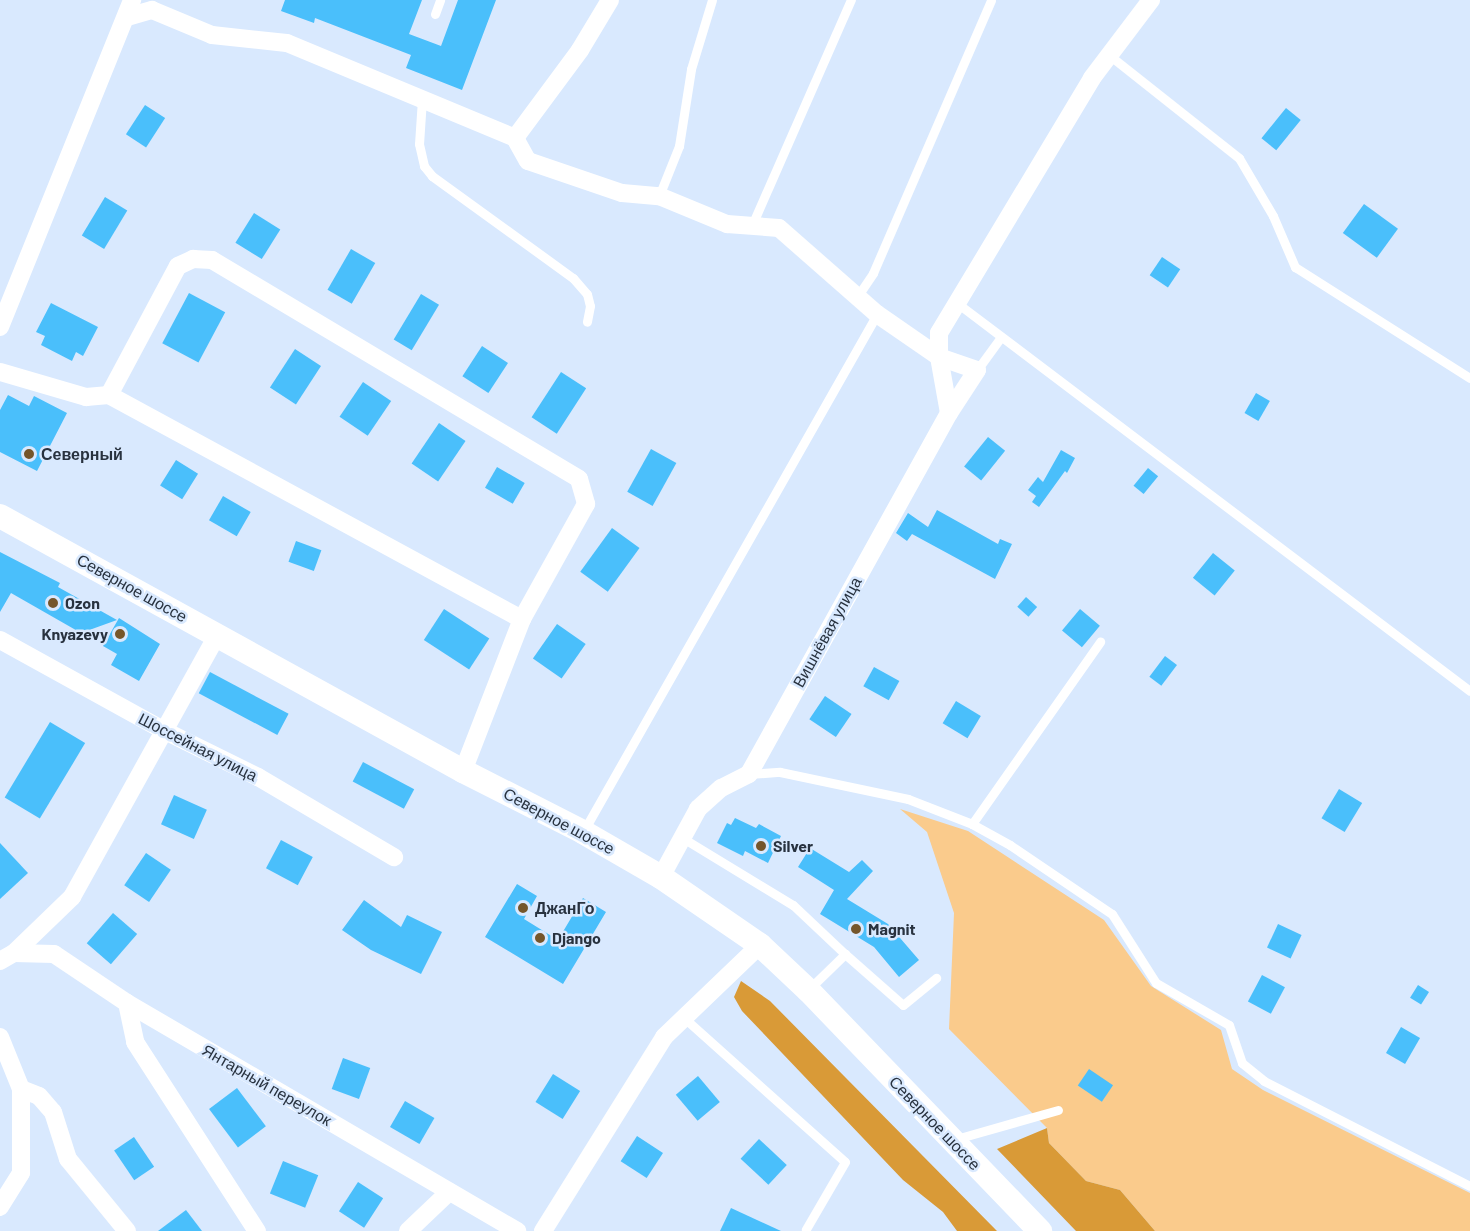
<!DOCTYPE html>
<html>
<head>
<meta charset="utf-8">
<style>
	body { margin:0 }
	#map { position:relative; width:1470px; height:1231px; overflow:hidden; background:#d9e9fe; font-family:Barlow,sans-serif }
	div>[style] { position:absolute }
	.green>* { inset:0; background:#facb8c }
	.forest>* { inset:0; background:#d99a37 }
	.building>* { inset:0; background:#4abffb; transform-origin:0 0 }
	.lane>* { height:9px; margin:-4.5px; padding:0 4.5px; transform-origin:4.5px; border-radius:4.5px; background:#fff }
	.street>* { height:18px; margin:-9px; padding:0 9px; transform-origin:9px; border-radius:9px; background:#fff }
	.secondary>* { height:24px; margin:-12px; padding:0 12px; transform-origin:12px; border-radius:12px; background:#fff }
	.dots>* { width:16px; height:16px; translate:-50% -50%; box-sizing:border-box; border:3px solid #d9e9fe; border-radius:50% }
	span { translate:-50% -50%; white-space:nowrap; text-align:center; line-height:1.15; -webkit-text-stroke:5px #d9e9fe; paint-order:stroke }
	.poi-label { font-size:16px; color:#28323f; font-weight:700 }
	.left { translate:0 -50%; text-align:left }
	.right { translate:-100% -50%; text-align:right }
	.street-label { font-size:16px; color:#28323f }
</style>
</head>
<body>
<div id="map">
	<div class="green">
		<div style="clip-path:polygon(900px 809px,968px 831px,1104px 920px,1151px 986px,1221px 1030px,1232px 1069px,1263px 1090px,1470px 1193px,1470px 1231px,1155px 1231px,1120px 1190px,1086px 1181px,1049px 1143px,1047px 1128px,949px 1029px,954px 913px,927px 832px)"></div>
	</div>
	<div class="forest">
		<div style="clip-path:polygon(741px 981px,770px 1001px,997px 1231px,957px 1231px,943px 1212px,903px 1180px,742px 1011px,734px 997px)"></div>
		<div style="clip-path:polygon(1047px 1128px,1049px 1143px,1086px 1181px,1120px 1190px,1155px 1231px,1076px 1231px,997px 1149px)"></div>
	</div>
	<div class="building">
		<div style="clip-path:polygon(285px 0,422px 0,409px 34px,441px 46px,458px 0,496px 0,462px 90px,406px 68px,411px 55px,315px 18px,314px 23px,281px 11px)"></div>
		<div style="left:145px;top:105px;width:24px;height:35px;rotate:33deg"></div>
		<div style="left:1286px;top:108px;width:19px;height:39px;rotate:39deg"></div>
		<div style="left:105px;top:197px;width:26px;height:45px;rotate:31deg"></div>
		<div style="left:1364px;top:204px;width:42px;height:36px;rotate:36deg"></div>
		<div style="left:254px;top:213px;width:31px;height:35px;rotate:32deg"></div>
		<div style="left:351px;top:249px;width:28px;height:47px;rotate:30deg"></div>
		<div style="left:1162px;top:257px;width:22px;height:22px;rotate:34deg"></div>
		<div style="left:189px;top:293px;width:41px;height:57px;rotate:28deg"></div>
		<div style="left:421px;top:294px;width:21px;height:53px;rotate:31deg"></div>
		<div style="clip-path:polygon(51px 303px,98px 327px,83px 356px,76px 352px,72px 361px,41px 345px,45px 336px,36px 332px)"></div>
		<div style="left:482px;top:346px;width:31px;height:36px;rotate:33deg"></div>
		<div style="left:295px;top:349px;width:31px;height:46px;rotate:33deg"></div>
		<div style="left:561px;top:372px;width:30px;height:54px;rotate:33deg"></div>
		<div style="left:363px;top:382px;width:34px;height:42px;rotate:34deg"></div>
		<div style="left:1256px;top:393px;width:16px;height:23px;rotate:30deg"></div>
		<div style="clip-path:polygon(8px 395px,29px 406px,34px 396px,67px 413px,37px 471px,0 452px,0 410px)"></div>
		<div style="left:439px;top:423px;width:32px;height:49px;rotate:34deg"></div>
		<div style="left:988px;top:437px;width:22px;height:38px;rotate:39deg"></div>
		<div style="left:651px;top:449px;width:29px;height:49px;rotate:29deg"></div>
		<div style="clip-path:polygon(1061px 450px,1075px 458px,1067px 473px,1065px 471px,1039px 507px,1032px 502px,1036px 496px,1028px 490px,1038px 477px,1043px 482px)"></div>
		<div style="left:176px;top:460px;width:26px;height:30px;rotate:32deg"></div>
		<div style="left:497px;top:467px;width:32px;height:24px;rotate:30deg"></div>
		<div style="left:1148px;top:468px;width:13px;height:23px;rotate:39deg"></div>
		<div style="left:223px;top:496px;width:32px;height:28px;rotate:30deg"></div>
		<div style="clip-path:polygon(937px 510px,998px 544px,1000px 539px,1012px 544px,995px 579px,912px 534px,907px 541px,896px 533px,908px 513px,928px 527px)"></div>
		<div style="left:612px;top:528px;width:34px;height:54px;rotate:36deg"></div>
		<div style="left:296px;top:541px;width:27px;height:22px;rotate:20deg"></div>
		<div style="clip-path:polygon(0 552px,60px 583px,58px 587px,117px 620px,81px 633px,11px 593px,0 612px)"></div>
		<div style="left:1213px;top:553px;width:28px;height:32px;rotate:39deg"></div>
		<div style="left:1026px;top:597px;width:15px;height:13px;rotate:42deg"></div>
		<div style="left:444px;top:609px;width:54px;height:37px;rotate:33deg"></div>
		<div style="left:1080px;top:609px;width:26px;height:28px;rotate:40deg"></div>
		<div style="clip-path:polygon(119px 618px,160px 644px,139px 681px,111px 665px,117px 654px,103px 646px)"></div>
		<div style="left:557px;top:624px;width:35px;height:42px;rotate:35deg"></div>
		<div style="left:1165px;top:656px;width:15px;height:26px;rotate:37deg"></div>
		<div style="left:874px;top:667px;width:29px;height:22px;rotate:29deg"></div>
		<div style="left:210px;top:672px;width:89px;height:24px;rotate:28deg"></div>
		<div style="left:825px;top:696px;width:32px;height:28px;rotate:34deg"></div>
		<div style="left:956px;top:701px;width:29px;height:26px;rotate:31deg"></div>
		<div style="left:50px;top:722px;width:41px;height:88px;rotate:31deg"></div>
		<div style="left:363px;top:762px;width:58px;height:22px;rotate:28deg"></div>
		<div style="left:1339px;top:789px;width:27px;height:34px;rotate:31deg"></div>
		<div style="left:174px;top:795px;width:36px;height:32px;rotate:24deg"></div>
		<div style="clip-path:polygon(735px 818px,756px 828px,759px 824px,781px 836px,768px 863px,745px 851px,743px 856px,717px 843px,727px 823px,731px 825px)"></div>
		<div style="left:281px;top:840px;width:36px;height:32px;rotate:28deg"></div>
		<div style="clip-path:polygon(0 843px,28px 873px,0 899px)"></div>
		<div style="clip-path:polygon(810px 848px,849px 872px,862px 860px,873px 871px,847px 899px,888px 924px,919px 960px,899px 977px,874px 947px,820px 914px,834px 890px,798px 867px)"></div>
		<div style="left:146px;top:853px;width:30px;height:39px;rotate:34deg"></div>
		<div style="clip-path:polygon(517px 884px,537px 896px,524px 919px,558px 940px,583px 898px,606px 912px,563px 984px,485px 937px)"></div>
		<div style="clip-path:polygon(364px 900px,401px 927px,407px 915px,442px 932px,421px 974px,371px 950px,342px 930px)"></div>
		<div style="left:113px;top:913px;width:32px;height:40px;rotate:41deg"></div>
		<div style="left:1278px;top:924px;width:26px;height:26px;rotate:25deg"></div>
		<div style="left:1262px;top:975px;width:26px;height:30px;rotate:28deg"></div>
		<div style="left:1418px;top:985px;width:13px;height:15px;rotate:32deg"></div>
		<div style="left:1401px;top:1027px;width:22px;height:30px;rotate:30deg"></div>
		<div style="left:343px;top:1058px;width:29px;height:33px;rotate:20deg"></div>
		<div style="left:1089px;top:1069px;width:29px;height:20px;rotate:34deg"></div>
		<div style="left:553px;top:1074px;width:32px;height:33px;rotate:32deg"></div>
		<div style="left:698px;top:1076px;width:34px;height:29px;rotate:50deg"></div>
		<div style="left:237px;top:1088px;width:48px;height:35px;rotate:53deg"></div>
		<div style="left:405px;top:1101px;width:34px;height:30px;rotate:30deg"></div>
		<div style="left:637px;top:1136px;width:31px;height:30px;rotate:33deg"></div>
		<div style="left:134px;top:1137px;width:36px;height:24px;rotate:56deg"></div>
		<div style="left:759px;top:1139px;width:38px;height:27px;rotate:43deg"></div>
		<div style="left:283px;top:1161px;width:38px;height:35px;rotate:22deg"></div>
		<div style="left:358px;top:1182px;width:30px;height:35px;rotate:33deg"></div>
		<div style="clip-path:polygon(731px 1208px,781px 1231px,720px 1231px)"></div>
		<div style="clip-path:polygon(186px 1210px,202px 1231px,158px 1231px)"></div>
	</div>
	<div class="lane">
		<div style="left:435px;top:14px;width:15px;rotate:-70deg"></div>
		<div style="left:1109px;top:55px;width:166px;rotate:38.4deg"></div>
		<div style="left:1239px;top:158px;width:67px;rotate:59.6deg"></div>
		<div style="left:1273px;top:216px;width:56px;rotate:66.7deg"></div>
		<div style="left:1295px;top:267px;width:207px;rotate:32.4deg"></div>
		<div style="left:422px;top:99px;width:45px;rotate:93.8deg"></div>
		<div style="left:419px;top:144px;width:23px;rotate:77deg"></div>
		<div style="left:424px;top:166px;width:13px;rotate:51deg"></div>
		<div style="left:432px;top:176px;width:174px;rotate:35.9deg"></div>
		<div style="left:573px;top:278px;width:21px;rotate:49deg"></div>
		<div style="left:587px;top:294px;width:12px;rotate:76deg"></div>
		<div style="left:590px;top:306px;width:16px;rotate:101deg"></div>
		<div style="left:659px;top:196px;width:54px;rotate:-68.2deg"></div>
		<div style="left:679px;top:146px;width:78px;rotate:-81.1deg"></div>
		<div style="left:691px;top:69px;width:72px;rotate:-73.1deg"></div>
		<div style="left:752px;top:225px;width:246px;rotate:-66.3deg"></div>
		<div style="left:857px;top:297px;width:29px;rotate:-56deg"></div>
		<div style="left:873px;top:273px;width:297px;rotate:-66.6deg"></div>
		<div style="left:957px;top:303px;width:643px;rotate:37.1deg"></div>
		<div style="left:977px;top:370px;width:41px;rotate:-54deg"></div>
		<div style="left:749px;top:774px;width:31px;rotate:-4deg"></div>
		<div style="left:780px;top:772px;width:131px;rotate:11.9deg"></div>
		<div style="left:908px;top:799px;width:69px;rotate:21.3deg"></div>
		<div style="left:972px;top:824px;width:43px;rotate:28.9deg"></div>
		<div style="left:1010px;top:845px;width:123px;rotate:34.1deg"></div>
		<div style="left:1112px;top:914px;width:82px;rotate:57.5deg"></div>
		<div style="left:1156px;top:983px;width:84px;rotate:29.9deg"></div>
		<div style="left:1229px;top:1025px;width:40px;rotate:71.1deg"></div>
		<div style="left:1242px;top:1063px;width:28px;rotate:39deg"></div>
		<div style="left:1264px;top:1081px;width:231px;rotate:27deg"></div>
		<div style="left:972px;top:824px;width:223px;rotate:-54.9deg"></div>
		<div style="left:583px;top:832px;width:596px;rotate:-60.42deg"></div>
		<div style="left:681px;top:837px;width:131px;rotate:31.3deg"></div>
		<div style="left:793px;top:905px;width:71px;rotate:43.3deg"></div>
		<div style="left:808px;top:990px;width:52px;rotate:-44.2deg"></div>
		<div style="left:845px;top:954px;width:77px;rotate:41.3deg"></div>
		<div style="left:903px;top:1005px;width:43px;rotate:-39.3deg"></div>
		<div style="left:683px;top:1017px;width:217px;rotate:41.8deg"></div>
		<div style="left:845px;top:1162px;width:78px;rotate:120.2deg"></div>
		<div style="left:956px;top:1139px;width:106px;rotate:-15.9deg"></div>
	</div>
	<div class="street">
		<div style="left:127px;top:17px;width:26px;rotate:-16deg"></div>
		<div style="left:152px;top:10px;width:65px;rotate:22.6deg"></div>
		<div style="left:212px;top:35px;width:75px;rotate:6.1deg"></div>
		<div style="left:287px;top:43px;width:247px;rotate:22.6deg"></div>
		<div style="left:515px;top:138px;width:26px;rotate:61deg"></div>
		<div style="left:528px;top:161px;width:99px;rotate:18.8deg"></div>
		<div style="left:622px;top:193px;width:37px;rotate:5deg"></div>
		<div style="left:659px;top:196px;width:74px;rotate:22.4deg"></div>
		<div style="left:727px;top:224px;width:52px;rotate:4.4deg"></div>
		<div style="left:779px;top:228px;width:130px;rotate:41.3deg"></div>
		<div style="left:877px;top:314px;width:75px;rotate:34.7deg"></div>
		<div style="left:939px;top:357px;width:40px;rotate:18.9deg"></div>
		<div style="left:977px;top:370px;width:51px;rotate:123.1deg"></div>
		<div style="left:949px;top:413px;width:413px;rotate:119deg"></div>
		<div style="left:749px;top:774px;width:31px;rotate:153deg"></div>
		<div style="left:721px;top:788px;width:31px;rotate:138deg"></div>
		<div style="left:698px;top:809px;width:77px;rotate:118.6deg"></div>
		<div style="left:515px;top:138px;width:109px;rotate:-53.5deg"></div>
		<div style="left:580px;top:50px;width:58px;rotate:-59deg"></div>
		<div style="left:0;top:327px;width:353px;rotate:-68deg"></div>
		<div style="left:0;top:372px;width:90px;rotate:16.2deg"></div>
		<div style="left:86px;top:397px;width:23px;rotate:-5deg"></div>
		<div style="left:109px;top:395px;width:470px;rotate:28.5deg"></div>
		<div style="left:522px;top:619px;width:163px;rotate:111.2deg"></div>
		<div style="left:109px;top:395px;width:146px;rotate:-61.9deg"></div>
		<div style="left:178px;top:266px;width:17px;rotate:-25deg"></div>
		<div style="left:193px;top:259px;width:19px;rotate:3deg"></div>
		<div style="left:212px;top:260px;width:427px;rotate:30.8deg"></div>
		<div style="left:579px;top:479px;width:26px;rotate:74deg"></div>
		<div style="left:586px;top:504px;width:132px;rotate:119.1deg"></div>
		<div style="left:949px;top:413px;width:57px;rotate:-100.1deg"></div>
		<div style="left:939px;top:357px;width:24px;rotate:-90deg"></div>
		<div style="left:939px;top:333px;width:297px;rotate:-59deg"></div>
		<div style="left:1092px;top:78px;width:98px;rotate:-52.9deg"></div>
		<div style="left:0;top:640px;width:188px;rotate:28.9deg"></div>
		<div style="left:165px;top:731px;width:104px;rotate:26.3deg"></div>
		<div style="left:258px;top:777px;width:158px;rotate:30.5deg"></div>
		<div style="left:14px;top:953px;width:40px;rotate:1.4deg"></div>
		<div style="left:54px;top:954px;width:88px;rotate:33.9deg"></div>
		<div style="left:127px;top:1003px;width:452px;rotate:30.3deg"></div>
		<div style="left:0;top:961px;width:16px;rotate:-30deg"></div>
		<div style="left:14px;top:953px;width:81px;rotate:-44deg"></div>
		<div style="left:72px;top:897px;width:299px;rotate:-61deg"></div>
		<div style="left:127px;top:1003px;width:40px;rotate:78deg"></div>
		<div style="left:135px;top:1042px;width:225px;rotate:57.2deg"></div>
		<div style="left:0;top:1037px;width:56px;rotate:68deg"></div>
		<div style="left:21px;top:1089px;width:84px;rotate:90deg"></div>
		<div style="left:21px;top:1173px;width:40px;rotate:122deg"></div>
		<div style="left:21px;top:1089px;width:19px;rotate:21deg"></div>
		<div style="left:39px;top:1096px;width:21px;rotate:49deg"></div>
		<div style="left:53px;top:1112px;width:49px;rotate:72.3deg"></div>
		<div style="left:68px;top:1159px;width:93px;rotate:50.7deg"></div>
		<div style="left:408px;top:1231px;width:57px;rotate:-43.6deg"></div>
		<div style="left:543px;top:1231px;width:229px;rotate:-58deg"></div>
		<div style="left:664px;top:1037px;width:133px;rotate:-43.8deg"></div>
	</div>
	<div class="secondary">
		<div style="left:0;top:516px;width:529px;rotate:28.84deg"></div>
		<div style="left:463px;top:771px;width:135px;rotate:26.9deg"></div>
		<div style="left:583px;top:832px;width:90px;rotate:30deg"></div>
		<div style="left:661px;top:877px;width:120px;rotate:34.5deg"></div>
		<div style="left:760px;top:945px;width:66px;rotate:43.2deg"></div>
		<div style="left:808px;top:990px;width:335px;rotate:46.1deg"></div>
	</div>
	<div class="dots">
		<div style="left:29px;top:454px;background:#75562b"></div>
		<div style="left:53px;top:603px;background:#75562b"></div>
		<div style="left:120px;top:634px;background:#75562b"></div>
		<div style="left:761px;top:846px;background:#75562b"></div>
		<div style="left:523px;top:908px;background:#75562b"></div>
		<div style="left:856px;top:929px;background:#75562b"></div>
		<div style="left:540px;top:938px;background:#75562b"></div>
	</div>
	<div class="poi-label">
		<span class="left" style="left:41px;top:454px">Северный</span>
		<span class="left" style="left:65px;top:603px">Ozon</span>
		<span class="right" style="left:108px;top:634px">Knyazevy</span>
		<span class="left" style="left:773px;top:846px">Silver</span>
		<span class="left" style="left:535px;top:908px">ДжанГо</span>
		<span class="left" style="left:868px;top:929px">Magnit</span>
		<span class="left" style="left:552px;top:938px">Django</span>
	</div>
	<div class="street-label">
		<span style="left:132px;top:588px;rotate:29deg">Северное шоссе</span>
		<span style="left:827px;top:632px;rotate:-61deg">Вишнёвая улица</span>
		<span style="left:198px;top:747px;rotate:27deg">Шоссейная улица</span>
		<span style="left:559px;top:821px;rotate:28deg">Северное шоссе</span>
		<span style="left:267px;top:1085px;rotate:30deg">Янтарный переулок</span>
		<span style="left:935px;top:1123px;rotate:46deg">Северное шоссе</span>
	</div>
</div>
</body>
</html>
